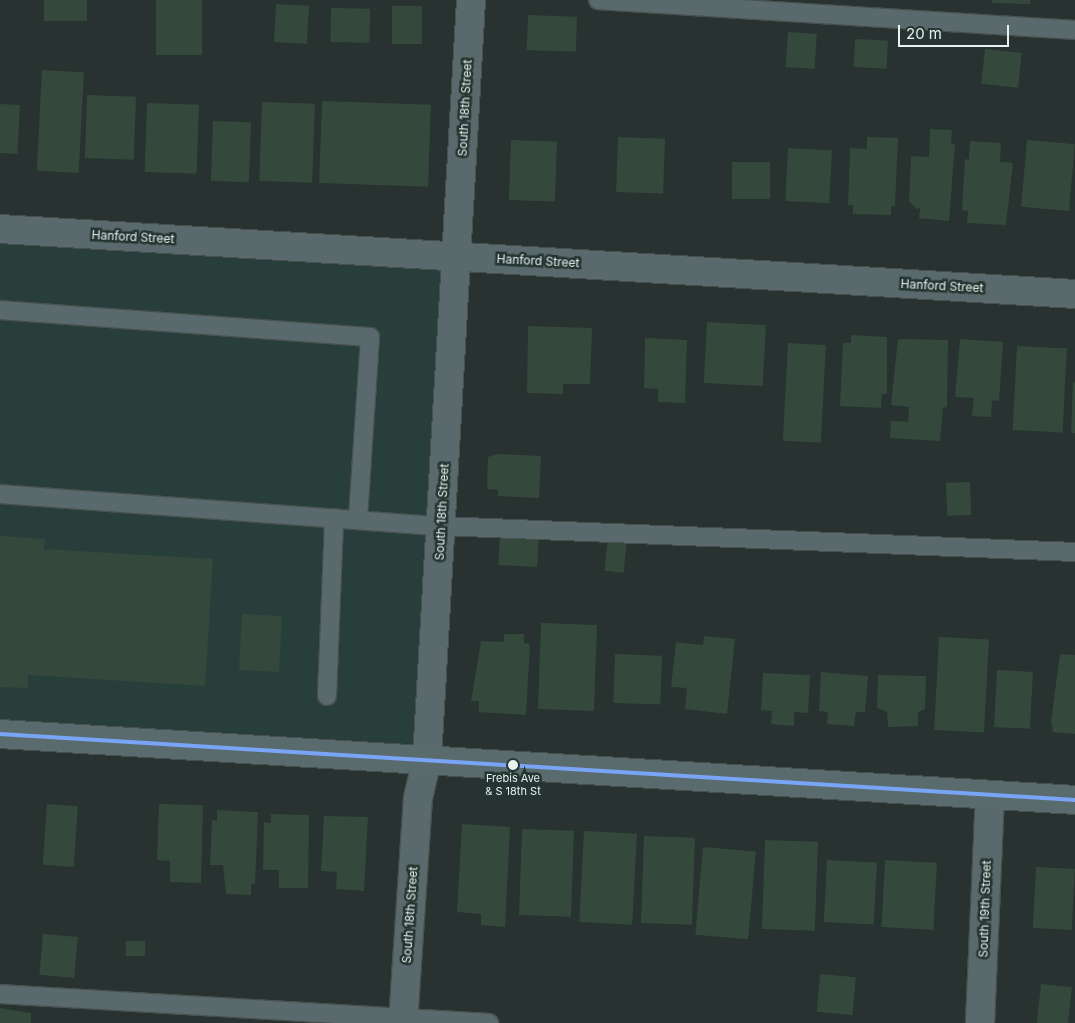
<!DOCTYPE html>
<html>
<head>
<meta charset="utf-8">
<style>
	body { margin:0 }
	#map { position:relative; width:1075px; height:1023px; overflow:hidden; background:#283230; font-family:Inter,sans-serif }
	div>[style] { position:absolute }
	.built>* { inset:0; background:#273e3a; transform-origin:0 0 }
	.building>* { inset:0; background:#34493c; transform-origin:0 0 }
	.roads { filter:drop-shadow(1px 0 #47504e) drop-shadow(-1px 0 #47504e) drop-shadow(0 1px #47504e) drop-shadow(0 -1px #47504e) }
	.service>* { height:18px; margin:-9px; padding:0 9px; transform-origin:9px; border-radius:9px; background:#5a696c }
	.minor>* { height:28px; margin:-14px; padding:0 14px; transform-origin:14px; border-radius:14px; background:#5a696c }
	.secondary>* { height:28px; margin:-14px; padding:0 14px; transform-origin:14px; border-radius:14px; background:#5a6b6e }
	.bus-1>* { height:4px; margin:-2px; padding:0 2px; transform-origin:2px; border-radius:2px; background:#7aa5f7 }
	.dots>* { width:14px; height:14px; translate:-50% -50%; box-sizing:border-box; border:2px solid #253532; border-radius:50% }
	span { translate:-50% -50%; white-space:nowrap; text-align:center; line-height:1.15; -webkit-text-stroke:5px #253532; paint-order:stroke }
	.bus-label { font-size:11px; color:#e7f1ef }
	.street-label { font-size:12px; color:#e7f1ef }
	.scale { position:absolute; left:898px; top:25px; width:111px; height:22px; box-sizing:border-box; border:2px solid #e7f1ef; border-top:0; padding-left:6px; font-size:15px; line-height:18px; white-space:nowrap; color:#e7f1ef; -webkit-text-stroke:4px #253532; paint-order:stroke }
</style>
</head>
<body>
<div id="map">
	<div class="built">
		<div style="left:0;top:222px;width:465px;height:512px;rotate:4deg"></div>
	</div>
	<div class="building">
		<div style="left:44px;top:0;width:43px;height:21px"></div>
		<div style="left:156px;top:0;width:46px;height:55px"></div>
		<div style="clip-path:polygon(992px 0,1030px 0,1030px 4px,992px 3px)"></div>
		<div style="left:276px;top:4px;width:33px;height:38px;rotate:3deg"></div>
		<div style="left:392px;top:6px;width:30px;height:38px"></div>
		<div style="left:331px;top:8px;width:39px;height:34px;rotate:1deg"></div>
		<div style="left:528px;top:15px;width:49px;height:35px;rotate:2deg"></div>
		<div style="left:788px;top:32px;width:29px;height:35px;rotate:4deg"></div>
		<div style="left:855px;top:39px;width:33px;height:28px;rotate:3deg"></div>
		<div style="left:985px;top:49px;width:37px;height:35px;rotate:6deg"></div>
		<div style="left:42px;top:70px;width:42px;height:101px;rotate:3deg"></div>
		<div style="left:87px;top:95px;width:49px;height:63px;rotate:2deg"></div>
		<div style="left:322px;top:101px;width:109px;height:82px;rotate:2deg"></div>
		<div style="left:262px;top:102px;width:53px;height:79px;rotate:2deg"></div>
		<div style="left:147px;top:103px;width:52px;height:69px;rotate:2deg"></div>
		<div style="left:0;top:104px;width:20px;height:49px;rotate:3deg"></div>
		<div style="left:213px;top:121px;width:38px;height:60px;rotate:2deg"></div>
		<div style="clip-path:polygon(930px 129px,952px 130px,951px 144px,955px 144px,949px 221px,919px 218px,920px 208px,916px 209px,909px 201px,911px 156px,929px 157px)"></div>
		<div style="left:618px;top:137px;width:47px;height:55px;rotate:2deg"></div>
		<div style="clip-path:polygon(867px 137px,898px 138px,895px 206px,891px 206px,891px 215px,853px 214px,853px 205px,848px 205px,850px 148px,867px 149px)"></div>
		<div style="left:511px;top:140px;width:46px;height:60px;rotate:2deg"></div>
		<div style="left:1027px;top:140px;width:48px;height:67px;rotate:5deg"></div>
		<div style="clip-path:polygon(970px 141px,1001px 143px,1000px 162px,1013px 163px,1006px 225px,967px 223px,968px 211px,962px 210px,965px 159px,969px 160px)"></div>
		<div style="left:788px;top:148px;width:44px;height:53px;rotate:3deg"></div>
		<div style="left:732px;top:162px;width:38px;height:37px"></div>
		<div style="left:707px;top:322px;width:59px;height:61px;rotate:3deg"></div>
		<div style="clip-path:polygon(528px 326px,592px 328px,590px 384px,563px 384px,563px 394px,527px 393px)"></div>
		<div style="clip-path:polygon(851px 335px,887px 337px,887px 394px,882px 394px,881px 408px,840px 406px,843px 343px,851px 343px)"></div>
		<div style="clip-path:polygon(645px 338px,687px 340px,685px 403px,658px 402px,658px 389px,644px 388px)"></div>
		<div style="clip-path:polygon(898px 339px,948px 340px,947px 407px,943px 408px,940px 441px,890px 438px,891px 421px,908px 422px,909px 407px,891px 405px)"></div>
		<div style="clip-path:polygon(960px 339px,1003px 342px,999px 401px,992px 400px,991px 417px,972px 416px,974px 398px,955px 397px)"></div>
		<div style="left:788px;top:343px;width:38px;height:98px;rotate:3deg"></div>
		<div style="left:1017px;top:346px;width:50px;height:84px;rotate:3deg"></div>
		<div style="clip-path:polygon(1073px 382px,1075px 382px,1075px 433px,1071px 433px)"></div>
		<div style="clip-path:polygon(497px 454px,541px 456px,539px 498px,498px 496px,498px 490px,487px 489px,488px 457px)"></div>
		<div style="left:970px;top:482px;width:33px;height:24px;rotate:88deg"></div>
		<div style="left:500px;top:531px;width:39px;height:34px;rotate:3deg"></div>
		<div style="clip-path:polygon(0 536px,45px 539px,44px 549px,213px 559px,205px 686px,28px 675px,28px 688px,0 687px)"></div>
		<div style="left:608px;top:539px;width:19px;height:32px;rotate:6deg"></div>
		<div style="left:242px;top:614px;width:40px;height:56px;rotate:3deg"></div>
		<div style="left:541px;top:623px;width:56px;height:86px;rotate:2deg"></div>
		<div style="clip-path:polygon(504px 634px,524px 634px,524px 643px,530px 644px,526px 715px,479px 712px,479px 701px,471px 701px,481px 641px,504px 642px)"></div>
		<div style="clip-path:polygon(704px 636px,735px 639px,727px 714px,685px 709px,687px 688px,671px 687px,676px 642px,703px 645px)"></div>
		<div style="left:939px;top:637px;width:50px;height:93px;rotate:3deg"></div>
		<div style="left:615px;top:654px;width:47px;height:49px;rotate:2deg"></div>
		<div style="clip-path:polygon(1060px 654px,1075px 655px,1075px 734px,1053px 732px,1051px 722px)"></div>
		<div style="left:997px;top:670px;width:36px;height:57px;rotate:3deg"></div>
		<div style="clip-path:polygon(821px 672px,868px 676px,865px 712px,856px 712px,854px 726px,827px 724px,828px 712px,819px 711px)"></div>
		<div style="clip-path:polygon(763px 673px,810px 675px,808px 713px,794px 712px,794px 726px,771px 724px,772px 711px,761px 710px)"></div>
		<div style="clip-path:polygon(878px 675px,926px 676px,925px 709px,918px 712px,918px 726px,888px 727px,887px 712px,877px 708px)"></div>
		<div style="left:47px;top:804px;width:31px;height:61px;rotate:4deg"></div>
		<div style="clip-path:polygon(159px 804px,203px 805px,201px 883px,170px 882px,170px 861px,157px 860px)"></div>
		<div style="clip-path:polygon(217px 810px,258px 812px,255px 884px,251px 884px,251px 895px,226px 894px,223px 865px,210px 865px,212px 820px,217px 821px)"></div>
		<div style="clip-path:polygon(271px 814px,309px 815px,308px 888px,279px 888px,279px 870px,263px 870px,264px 822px,271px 823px)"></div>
		<div style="clip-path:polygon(324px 816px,368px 817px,364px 891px,336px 889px,337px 872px,321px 871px)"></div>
		<div style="clip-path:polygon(462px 824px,510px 827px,505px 927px,481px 925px,481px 914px,457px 912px)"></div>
		<div style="left:522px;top:829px;width:52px;height:86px;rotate:2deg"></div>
		<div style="left:584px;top:831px;width:53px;height:91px;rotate:3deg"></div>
		<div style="left:644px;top:836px;width:51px;height:87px;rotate:2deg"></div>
		<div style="left:765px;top:840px;width:53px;height:89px;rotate:2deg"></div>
		<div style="left:703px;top:847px;width:53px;height:88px;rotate:5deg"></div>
		<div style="left:827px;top:860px;width:50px;height:62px;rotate:3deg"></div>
		<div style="left:885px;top:860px;width:52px;height:67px;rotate:3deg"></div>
		<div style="left:1036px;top:867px;width:39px;height:61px;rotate:3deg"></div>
		<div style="left:43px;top:934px;width:35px;height:41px;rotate:5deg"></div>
		<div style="left:126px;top:941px;width:19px;height:15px"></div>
		<div style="left:820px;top:974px;width:36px;height:38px;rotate:5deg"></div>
		<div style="left:1041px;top:984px;width:31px;height:39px;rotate:6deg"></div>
		<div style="clip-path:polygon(0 1008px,31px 1013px,31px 1023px,0 1023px)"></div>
	</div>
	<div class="roads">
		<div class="service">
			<div style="left:598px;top:0;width:478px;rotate:3.6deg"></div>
			<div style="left:0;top:310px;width:371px;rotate:4.2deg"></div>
			<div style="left:370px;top:337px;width:182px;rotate:93.8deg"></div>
			<div style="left:0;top:494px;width:442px;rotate:4.2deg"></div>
			<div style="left:441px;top:526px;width:635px;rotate:2.35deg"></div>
			<div style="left:327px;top:696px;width:178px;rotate:-87.7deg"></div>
			<div style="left:0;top:994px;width:490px;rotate:3.4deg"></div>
		</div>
		<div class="minor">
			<div style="left:0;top:229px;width:1077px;rotate:3.46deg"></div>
			<div style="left:403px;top:1023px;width:225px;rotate:-86.2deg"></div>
			<div style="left:418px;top:798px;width:40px;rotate:-77deg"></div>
			<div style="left:427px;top:759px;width:760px;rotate:-86.68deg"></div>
			<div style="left:980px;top:1023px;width:228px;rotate:-87.5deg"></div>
		</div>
		<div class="secondary">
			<div style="left:0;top:734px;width:1077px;rotate:3.51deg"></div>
		</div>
	</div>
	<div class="bus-1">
		<div style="left:0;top:734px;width:1077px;rotate:3.51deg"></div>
	</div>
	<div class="dots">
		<div style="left:513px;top:765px;background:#e7f1ef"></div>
	</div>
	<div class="bus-label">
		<span style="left:513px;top:785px">Frebis Ave<br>&amp; S 18th St</span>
	</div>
	<div class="street-label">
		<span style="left:465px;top:108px;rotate:-87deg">South 18th Street</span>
		<span style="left:133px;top:237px;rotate:3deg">Hanford Street</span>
		<span style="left:538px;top:261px;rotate:3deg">Hanford Street</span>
		<span style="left:942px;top:286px;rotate:3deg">Hanford Street</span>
		<span style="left:442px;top:512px;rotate:-87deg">South 18th Street</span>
		<span style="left:985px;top:909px;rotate:-88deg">South 19th Street</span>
		<span style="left:410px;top:915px;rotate:-86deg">South 18th Street</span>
	</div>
	<div class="scale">20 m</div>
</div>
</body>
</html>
